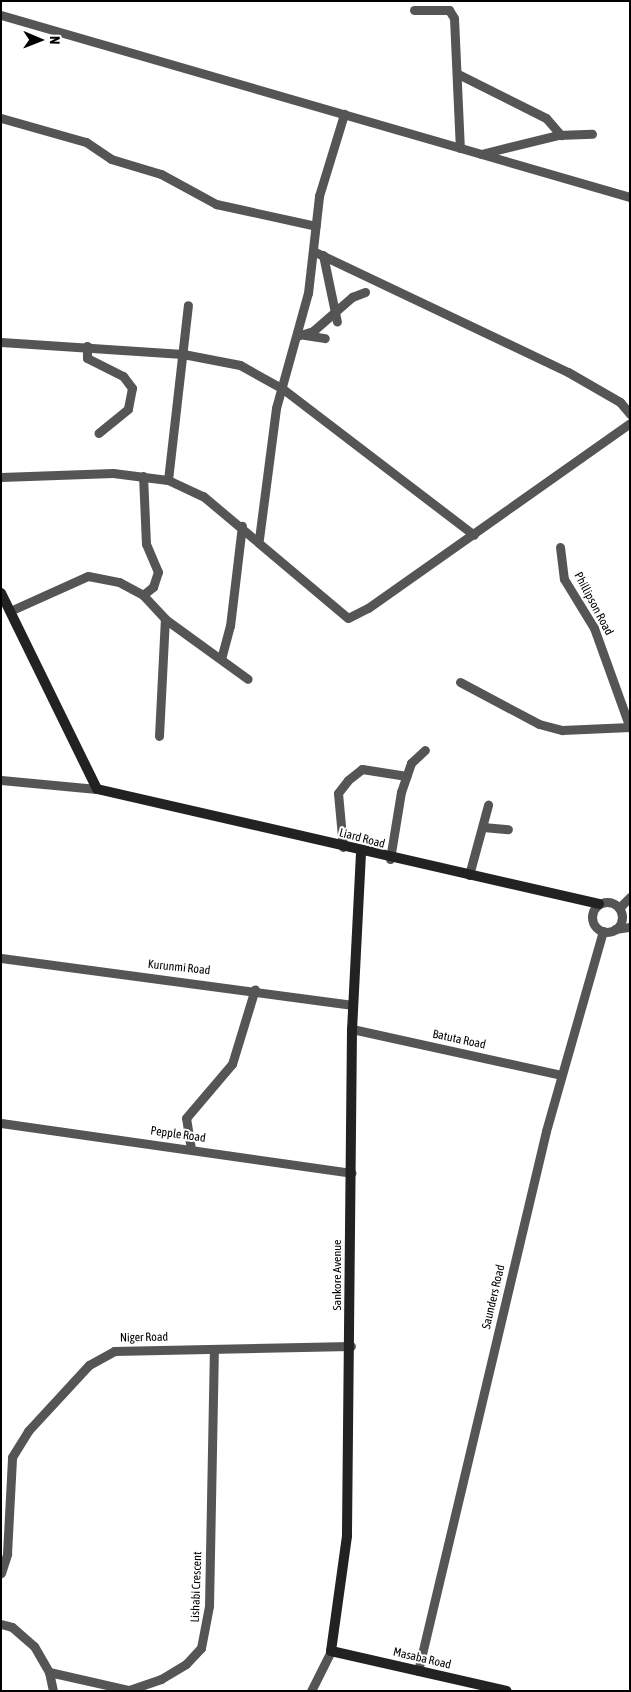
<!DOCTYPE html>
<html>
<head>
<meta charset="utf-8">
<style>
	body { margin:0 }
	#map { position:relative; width:631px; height:1692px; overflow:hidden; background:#fff; font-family:"Asap Condensed",sans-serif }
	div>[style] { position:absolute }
	.street>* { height:9px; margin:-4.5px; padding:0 4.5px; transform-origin:4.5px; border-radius:4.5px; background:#555 }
	.street>.ring { margin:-4.5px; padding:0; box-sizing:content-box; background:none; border:9px solid #555; border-radius:50% }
	.secondary>* { height:10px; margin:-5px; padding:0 5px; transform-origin:5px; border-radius:5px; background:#222 }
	span { translate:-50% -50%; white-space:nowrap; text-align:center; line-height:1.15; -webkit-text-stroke:4px #fff; paint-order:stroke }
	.street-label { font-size:12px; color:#000 }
	.frame { position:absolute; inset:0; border:2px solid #000; pointer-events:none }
	.north { position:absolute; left:15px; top:15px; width:50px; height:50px; -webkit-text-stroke:4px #fff; paint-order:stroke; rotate:91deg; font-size:14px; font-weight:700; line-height:20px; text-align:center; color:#000 }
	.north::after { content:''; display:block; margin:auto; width:18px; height:22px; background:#000; clip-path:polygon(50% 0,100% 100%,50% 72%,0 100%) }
</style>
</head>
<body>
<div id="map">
	<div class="street">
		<div style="left:414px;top:10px;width:35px"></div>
		<div style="left:449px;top:10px;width:9px;rotate:58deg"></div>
		<div style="left:454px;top:18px;width:130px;rotate:87.4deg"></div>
		<div style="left:1px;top:15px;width:655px;rotate:16.14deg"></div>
		<div style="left:458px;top:74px;width:98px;rotate:26.6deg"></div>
		<div style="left:546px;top:118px;width:23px;rotate:49deg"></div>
		<div style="left:1px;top:118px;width:88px;rotate:15.8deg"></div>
		<div style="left:86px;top:142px;width:30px;rotate:34deg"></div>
		<div style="left:111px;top:159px;width:52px;rotate:16.7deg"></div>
		<div style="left:161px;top:174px;width:63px;rotate:28.6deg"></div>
		<div style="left:216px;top:204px;width:102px;rotate:12.4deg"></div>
		<div style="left:481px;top:154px;width:79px;rotate:-13.9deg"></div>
		<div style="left:558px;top:135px;width:34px;rotate:-2deg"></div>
		<div style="left:313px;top:251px;width:282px;rotate:25.4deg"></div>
		<div style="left:568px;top:372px;width:60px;rotate:30deg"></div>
		<div style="left:620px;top:402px;width:16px;rotate:50deg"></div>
		<div style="left:323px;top:255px;width:68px;rotate:78.2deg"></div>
		<div style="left:305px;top:335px;width:20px;rotate:9deg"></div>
		<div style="left:297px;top:336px;width:17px;rotate:-17deg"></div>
		<div style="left:313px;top:331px;width:52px;rotate:-41.1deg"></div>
		<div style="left:352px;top:297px;width:14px;rotate:-21deg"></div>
		<div style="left:1px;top:342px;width:182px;rotate:3.8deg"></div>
		<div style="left:183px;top:354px;width:58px;rotate:10.9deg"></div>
		<div style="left:240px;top:365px;width:49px;rotate:29.2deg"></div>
		<div style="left:283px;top:389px;width:240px;rotate:37.4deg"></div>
		<div style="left:87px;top:346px;width:12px;rotate:90deg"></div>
		<div style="left:87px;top:358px;width:40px;rotate:26.6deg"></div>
		<div style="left:123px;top:376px;width:15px;rotate:53deg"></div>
		<div style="left:132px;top:388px;width:21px;rotate:101deg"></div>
		<div style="left:128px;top:409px;width:38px;rotate:141deg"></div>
		<div style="left:1px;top:477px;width:112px;rotate:-2deg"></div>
		<div style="left:113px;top:473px;width:55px;rotate:7.3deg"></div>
		<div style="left:168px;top:480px;width:38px;rotate:25deg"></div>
		<div style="left:203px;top:496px;width:189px;rotate:40.1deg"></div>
		<div style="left:348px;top:618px;width:22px;rotate:-27deg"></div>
		<div style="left:368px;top:608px;width:321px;rotate:-35.2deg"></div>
		<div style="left:168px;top:480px;width:176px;rotate:-83.5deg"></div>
		<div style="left:259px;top:539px;width:132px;rotate:-82.6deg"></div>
		<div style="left:276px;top:408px;width:119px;rotate:-74.5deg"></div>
		<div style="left:308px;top:293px;width:98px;rotate:-83.5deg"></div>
		<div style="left:319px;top:196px;width:86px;rotate:-73deg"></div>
		<div style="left:560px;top:547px;width:32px;rotate:83deg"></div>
		<div style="left:564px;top:579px;width:57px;rotate:58.5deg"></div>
		<div style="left:594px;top:628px;width:106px;rotate:70.2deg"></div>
		<div style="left:143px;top:595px;width:13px;rotate:-39deg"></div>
		<div style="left:153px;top:587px;width:16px;rotate:-72deg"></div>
		<div style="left:158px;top:572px;width:30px;rotate:-113deg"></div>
		<div style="left:146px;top:544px;width:68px;rotate:-92.5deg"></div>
		<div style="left:10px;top:611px;width:85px;rotate:-24.2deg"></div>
		<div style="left:88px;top:576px;width:32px;rotate:11deg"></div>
		<div style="left:119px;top:582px;width:27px;rotate:28deg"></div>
		<div style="left:143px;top:595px;width:33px;rotate:47deg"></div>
		<div style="left:165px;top:619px;width:102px;rotate:35.9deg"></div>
		<div style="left:221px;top:659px;width:34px;rotate:-75deg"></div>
		<div style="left:230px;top:626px;width:101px;rotate:-83.2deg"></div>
		<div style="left:460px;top:682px;width:89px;rotate:28deg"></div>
		<div style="left:539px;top:724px;width:24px;rotate:15deg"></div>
		<div style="left:562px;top:730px;width:68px;rotate:-2.5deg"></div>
		<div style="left:159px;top:736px;width:117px;rotate:-87.1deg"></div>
		<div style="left:1px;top:780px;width:96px;rotate:5.4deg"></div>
		<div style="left:483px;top:827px;width:25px;rotate:5deg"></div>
		<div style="left:343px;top:847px;width:54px;rotate:-95.3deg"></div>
		<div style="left:338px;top:793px;width:16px;rotate:-52deg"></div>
		<div style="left:348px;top:780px;width:18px;rotate:-38deg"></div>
		<div style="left:362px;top:769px;width:45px;rotate:9deg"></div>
		<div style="left:390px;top:859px;width:68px;rotate:-80.7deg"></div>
		<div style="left:401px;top:792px;width:31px;rotate:-71deg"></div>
		<div style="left:411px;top:763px;width:19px;rotate:-43deg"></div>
		<div style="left:469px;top:875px;width:73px;rotate:-74.8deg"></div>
		<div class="ring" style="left:592px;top:902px;width:21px;height:21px"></div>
		<div style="left:619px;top:908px;width:16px;rotate:-45deg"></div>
		<div style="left:615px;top:929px;width:15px;rotate:-8deg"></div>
		<div style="left:1px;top:958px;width:355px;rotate:7.6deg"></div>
		<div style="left:352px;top:1029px;width:214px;rotate:12.4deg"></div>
		<div style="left:1px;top:1123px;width:354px;rotate:8.1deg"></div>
		<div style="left:191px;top:1149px;width:31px;rotate:-99deg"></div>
		<div style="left:186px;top:1118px;width:71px;rotate:-49.6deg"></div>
		<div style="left:232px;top:1064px;width:78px;rotate:-73deg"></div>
		<div style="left:1px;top:1573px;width:20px;rotate:-72deg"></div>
		<div style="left:7px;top:1554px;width:97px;rotate:-87deg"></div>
		<div style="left:12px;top:1457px;width:31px;rotate:-58deg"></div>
		<div style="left:28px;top:1431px;width:90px;rotate:-47.3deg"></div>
		<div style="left:89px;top:1365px;width:29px;rotate:-29deg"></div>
		<div style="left:114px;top:1351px;width:237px;rotate:-1.2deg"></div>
		<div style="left:1px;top:1624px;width:11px;rotate:15deg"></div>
		<div style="left:12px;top:1627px;width:29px;rotate:41deg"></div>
		<div style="left:34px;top:1646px;width:30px;rotate:60deg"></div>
		<div style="left:49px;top:1672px;width:82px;rotate:12.7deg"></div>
		<div style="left:129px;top:1690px;width:34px;rotate:-19deg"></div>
		<div style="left:161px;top:1679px;width:29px;rotate:-31deg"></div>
		<div style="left:186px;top:1664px;width:22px;rotate:-47deg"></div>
		<div style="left:201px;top:1648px;width:43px;rotate:-79.2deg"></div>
		<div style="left:209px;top:1606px;width:257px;rotate:-88.9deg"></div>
		<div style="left:418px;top:1671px;width:555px;rotate:-76.66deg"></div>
		<div style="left:546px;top:1131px;width:208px;rotate:-74.1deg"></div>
		<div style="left:49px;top:1672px;width:19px;rotate:78deg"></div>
		<div style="left:311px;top:1691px;width:45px;rotate:-63.4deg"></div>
	</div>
	<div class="secondary">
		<div style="left:1px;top:593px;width:218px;rotate:63.9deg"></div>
		<div style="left:97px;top:789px;width:515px;rotate:12.9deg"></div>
		<div style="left:361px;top:853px;width:176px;rotate:92.9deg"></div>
		<div style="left:352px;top:1029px;width:507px;rotate:90.57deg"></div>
		<div style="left:347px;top:1536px;width:116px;rotate:97.9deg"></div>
		<div style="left:331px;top:1651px;width:180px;rotate:12.8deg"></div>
	</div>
	<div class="street-label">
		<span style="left:593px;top:604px;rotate:62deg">Phillipson Road</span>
		<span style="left:362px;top:839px;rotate:15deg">Liard Road</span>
		<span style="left:179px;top:968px;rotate:6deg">Kurunmi Road</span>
		<span style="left:459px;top:1040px;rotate:12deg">Batuta Road</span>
		<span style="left:178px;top:1135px;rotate:8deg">Pepple Road</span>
		<span style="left:338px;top:1275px;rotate:-90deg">Sankore Avenue</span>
		<span style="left:494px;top:1297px;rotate:-77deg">Saunders Road</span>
		<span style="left:144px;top:1338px;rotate:-1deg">Niger Road</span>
		<span style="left:197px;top:1587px;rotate:-88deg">Lishabi Crescent</span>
		<span style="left:422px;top:1659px;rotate:13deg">Masaba Road</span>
	</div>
	<div class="frame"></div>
	<div class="north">N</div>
</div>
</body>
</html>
